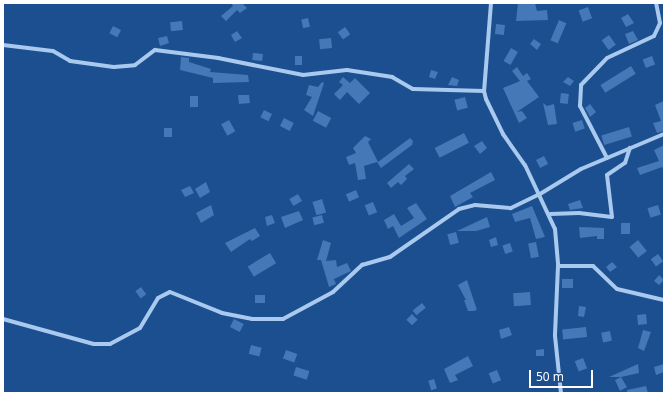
<!DOCTYPE html>
<html>
<head>
<meta charset="utf-8">
<style>
	body { margin:0 }
	#map { position:relative; width:667px; height:396px; overflow:hidden; background:#1b4f8f; font-family:"Noto Sans",sans-serif }
	div>[style] { position:absolute }
	.building>* { inset:0; background:#4478b7; transform-origin:0 0 }
	.minor>* { height:4px; margin:-2px; padding:0 2px; transform-origin:2px; border-radius:2px; background:#a9c9ee }
	span { translate:-50% -50%; white-space:nowrap; text-align:center; line-height:1.15; -webkit-text-stroke:3px #1b4f8f; paint-order:stroke }
	.frame { position:absolute; inset:0; border:4px solid #fff; pointer-events:none }
	.scale { position:absolute; left:529px; top:370px; width:64px; height:18px; box-sizing:border-box; border:2px solid #fff; border-top:0; padding-left:5px; font-size:12px; line-height:14px; white-space:nowrap; color:#fff; -webkit-text-stroke:3px #1b4f8f; paint-order:stroke }
</style>
</head>
<body>
<div id="map">
	<div class="building">
		<div style="clip-path:polygon(231px 3px,242px 3px,247px 8px,240px 13px,237px 10px,226px 21px,221px 16px,233px 6px)"></div>
		<div style="clip-path:polygon(518px 3px,535px 3px,537px 11px,547px 10px,548px 20px,516px 21px)"></div>
		<div style="left:588px;top:7px;width:12px;height:10px;rotate:70deg"></div>
		<div style="clip-path:polygon(628px 14px,634px 23px,626px 27px,621px 18px)"></div>
		<div style="left:308px;top:18px;width:9px;height:7px;rotate:77deg"></div>
		<div style="left:559px;top:20px;width:8px;height:22px;rotate:23deg"></div>
		<div style="left:182px;top:21px;width:9px;height:12px;rotate:84deg"></div>
		<div style="left:496px;top:24px;width:9px;height:10px;rotate:6deg"></div>
		<div style="left:113px;top:26px;width:9px;height:8px;rotate:27deg"></div>
		<div style="left:345px;top:27px;width:9px;height:9px;rotate:54deg"></div>
		<div style="clip-path:polygon(237px 31px,242px 38px,235px 42px,231px 35px)"></div>
		<div style="clip-path:polygon(633px 31px,638px 40px,629px 44px,625px 34px)"></div>
		<div style="left:609px;top:35px;width:12px;height:9px;rotate:55deg"></div>
		<div style="clip-path:polygon(167px 36px,169px 43px,160px 46px,158px 38px)"></div>
		<div style="left:331px;top:38px;width:10px;height:12px;rotate:84deg"></div>
		<div style="clip-path:polygon(534px 39px,541px 44px,537px 50px,530px 44px)"></div>
		<div style="left:511px;top:48px;width:8px;height:15px;rotate:30deg"></div>
		<div style="left:253px;top:53px;width:10px;height:7px;rotate:6deg"></div>
		<div style="left:295px;top:56px;width:7px;height:9px"></div>
		<div style="left:652px;top:56px;width:9px;height:10px;rotate:69deg"></div>
		<div style="clip-path:polygon(181px 57px,189px 58px,189px 62px,211px 69px,210px 72px,248px 75px,249px 82px,213px 83px,213px 78px,180px 70px)"></div>
		<div style="left:631px;top:66px;width:9px;height:36px;rotate:58deg"></div>
		<div style="clip-path:polygon(517px 67px,523px 76px,527px 73px,531px 79px,527px 81px,539px 97px,517px 112px,522px 111px,527px 118px,519px 123px,503px 88px,520px 81px,512px 71px)"></div>
		<div style="clip-path:polygon(431px 70px,438px 72px,435px 79px,429px 77px)"></div>
		<div style="clip-path:polygon(343px 77px,350px 83px,355px 78px,370px 93px,359px 104px,347px 92px,340px 100px,334px 94px,343px 85px,339px 82px)"></div>
		<div style="clip-path:polygon(452px 77px,459px 80px,457px 86px,448px 85px)"></div>
		<div style="clip-path:polygon(568px 77px,574px 81px,570px 86px,563px 82px)"></div>
		<div style="clip-path:polygon(322px 82px,324px 83px,313px 116px,304px 110px,312px 97px,306px 95px,309px 85px,318px 87px)"></div>
		<div style="left:561px;top:93px;width:8px;height:10px;rotate:7deg"></div>
		<div style="clip-path:polygon(238px 95px,249px 95px,250px 103px,239px 104px)"></div>
		<div style="left:190px;top:96px;width:8px;height:11px"></div>
		<div style="left:465px;top:97px;width:11px;height:11px;rotate:75deg"></div>
		<div style="clip-path:polygon(664px 101px,664px 131px,657px 133px,653px 123px,661px 121px,655px 105px)"></div>
		<div style="clip-path:polygon(543px 103px,547px 106px,554px 104px,557px 124px,548px 125px)"></div>
		<div style="clip-path:polygon(590px 104px,596px 112px,590px 117px,585px 108px)"></div>
		<div style="left:264px;top:110px;width:9px;height:8px;rotate:27deg"></div>
		<div style="left:318px;top:111px;width:15px;height:11px;rotate:28deg"></div>
		<div style="left:284px;top:118px;width:11px;height:9px;rotate:27deg"></div>
		<div style="left:229px;top:120px;width:13px;height:9px;rotate:61deg"></div>
		<div style="left:582px;top:120px;width:9px;height:10px;rotate:72deg"></div>
		<div style="left:629px;top:127px;width:10px;height:29px;rotate:73deg"></div>
		<div style="left:172px;top:128px;width:9px;height:8px;rotate:90deg"></div>
		<div style="left:464px;top:133px;width:11px;height:33px;rotate:63deg"></div>
		<div style="clip-path:polygon(365px 136px,371px 139px,368px 142px,378px 162px,410px 138px,413px 141px,412px 145px,381px 168px,377px 162px,364px 166px,366px 179px,358px 180px,355px 163px,349px 165px,346px 157px,356px 153px,353px 148px)"></div>
		<div style="clip-path:polygon(482px 141px,487px 148px,480px 154px,474px 146px)"></div>
		<div style="clip-path:polygon(664px 145px,664px 172px,662px 167px,640px 175px,637px 168px,659px 161px,654px 150px)"></div>
		<div style="left:544px;top:156px;width:9px;height:9px;rotate:63deg"></div>
		<div style="clip-path:polygon(409px 164px,414px 169px,405px 176px,407px 179px,401px 185px,398px 182px,391px 188px,387px 183px)"></div>
		<div style="clip-path:polygon(491px 172px,495px 180px,470px 193px,473px 197px,455px 207px,450px 196px)"></div>
		<div style="clip-path:polygon(206px 182px,210px 192px,200px 198px,195px 189px)"></div>
		<div style="clip-path:polygon(190px 186px,194px 193px,185px 197px,181px 190px)"></div>
		<div style="left:356px;top:190px;width:8px;height:11px;rotate:67deg"></div>
		<div style="left:298px;top:194px;width:8px;height:10px;rotate:60deg"></div>
		<div style="left:322px;top:199px;width:14px;height:10px;rotate:73deg"></div>
		<div style="clip-path:polygon(580px 200px,583px 208px,570px 210px,568px 204px)"></div>
		<div style="left:373px;top:202px;width:11px;height:9px;rotate:68deg"></div>
		<div style="clip-path:polygon(416px 203px,427px 219px,399px 238px,393px 226px,388px 229px,384px 220px,394px 214px,401px 226px,414px 218px,407px 208px)"></div>
		<div style="clip-path:polygon(211px 205px,214px 215px,201px 223px,196px 213px)"></div>
		<div style="left:658px;top:205px;width:10px;height:11px;rotate:73deg"></div>
		<div style="clip-path:polygon(532px 206px,545px 237px,536px 239px,530px 218px,515px 222px,512px 214px)"></div>
		<div style="clip-path:polygon(299px 211px,303px 220px,285px 228px,281px 217px)"></div>
		<div style="clip-path:polygon(272px 215px,275px 223px,267px 226px,265px 217px)"></div>
		<div style="left:322px;top:215px;width:8px;height:10px;rotate:76deg"></div>
		<div style="clip-path:polygon(487px 217px,490px 227px,476px 231px,457px 231px)"></div>
		<div style="left:621px;top:223px;width:9px;height:11px"></div>
		<div style="clip-path:polygon(579px 227px,604px 228px,604px 239px,597px 239px,597px 236px,580px 238px)"></div>
		<div style="clip-path:polygon(255px 228px,260px 236px,252px 241px,250px 239px,231px 252px,225px 243px)"></div>
		<div style="left:456px;top:232px;width:11px;height:9px;rotate:75deg"></div>
		<div style="clip-path:polygon(496px 237px,498px 245px,491px 247px,489px 240px)"></div>
		<div style="clip-path:polygon(323px 240px,331px 243px,326px 261px,336px 260px,337px 267px,347px 263px,351px 271px,334px 279px,336px 284px,329px 287px,321px 260px,317px 260px)"></div>
		<div style="left:638px;top:240px;width:14px;height:11px;rotate:51deg"></div>
		<div style="left:536px;top:242px;width:15px;height:8px;rotate:79deg"></div>
		<div style="left:510px;top:243px;width:9px;height:8px;rotate:72deg"></div>
		<div style="left:270px;top:253px;width:12px;height:26px;rotate:59deg"></div>
		<div style="left:658px;top:254px;width:9px;height:9px;rotate:54deg"></div>
		<div style="clip-path:polygon(612px 262px,617px 267px,610px 272px,606px 267px)"></div>
		<div style="clip-path:polygon(659px 275px,664px 280px,659px 285px,654px 281px)"></div>
		<div style="left:562px;top:279px;width:11px;height:9px"></div>
		<div style="clip-path:polygon(467px 280px,477px 310px,473px 311px,468px 311px,464px 300px,466px 300px,458px 285px)"></div>
		<div style="left:141px;top:287px;width:9px;height:7px;rotate:54deg"></div>
		<div style="left:530px;top:292px;width:13px;height:17px;rotate:86deg"></div>
		<div style="left:255px;top:295px;width:10px;height:8px"></div>
		<div style="left:422px;top:303px;width:6px;height:12px;rotate:51deg"></div>
		<div style="clip-path:polygon(579px 306px,586px 307px,584px 317px,578px 316px)"></div>
		<div style="left:412px;top:314px;width:8px;height:8px;rotate:45deg"></div>
		<div style="left:646px;top:314px;width:10px;height:9px;rotate:84deg"></div>
		<div style="left:234px;top:319px;width:11px;height:9px;rotate:27deg"></div>
		<div style="clip-path:polygon(509px 327px,512px 335px,501px 339px,499px 330px)"></div>
		<div style="left:586px;top:327px;width:10px;height:24px;rotate:84deg"></div>
		<div style="clip-path:polygon(643px 330px,651px 332px,644px 351px,638px 348px)"></div>
		<div style="left:610px;top:331px;width:10px;height:9px;rotate:79deg"></div>
		<div style="left:251px;top:345px;width:11px;height:9px;rotate:15deg"></div>
		<div style="clip-path:polygon(544px 349px,544px 356px,536px 356px,536px 350px)"></div>
		<div style="left:286px;top:350px;width:12px;height:9px;rotate:20deg"></div>
		<div style="clip-path:polygon(468px 356px,473px 366px,455px 375px,458px 380px,450px 383px,444px 369px)"></div>
		<div style="left:583px;top:358px;width:11px;height:9px;rotate:68deg"></div>
		<div style="clip-path:polygon(638px 364px,639px 373px,621px 377px,627px 387px,620px 391px,615px 380px,621px 377px,609px 377px)"></div>
		<div style="clip-path:polygon(664px 364px,664px 372px,656px 375px,654px 367px)"></div>
		<div style="left:296px;top:367px;width:14px;height:9px;rotate:17deg"></div>
		<div style="left:497px;top:370px;width:11px;height:9px;rotate:68deg"></div>
		<div style="left:434px;top:379px;width:10px;height:6px;rotate:73deg"></div>
		<div style="clip-path:polygon(646px 386px,648px 393px,627px 393px,627px 390px)"></div>
	</div>
	<div class="minor">
		<div style="left:491px;top:3px;width:88px;rotate:94.5deg"></div>
		<div style="left:484px;top:91px;width:8px;rotate:76deg"></div>
		<div style="left:486px;top:99px;width:39px;rotate:64deg"></div>
		<div style="left:503px;top:134px;width:38px;rotate:55deg"></div>
		<div style="left:525px;top:165px;width:71px;rotate:64.9deg"></div>
		<div style="left:555px;top:229px;width:37px;rotate:85deg"></div>
		<div style="left:558px;top:266px;width:70px;rotate:92.5deg"></div>
		<div style="left:555px;top:336px;width:57px;rotate:84deg"></div>
		<div style="left:3px;top:45px;width:50px;rotate:6.8deg"></div>
		<div style="left:53px;top:51px;width:20px;rotate:30deg"></div>
		<div style="left:70px;top:61px;width:44px;rotate:7.8deg"></div>
		<div style="left:114px;top:67px;width:21px;rotate:-5deg"></div>
		<div style="left:135px;top:65px;width:25px;rotate:-37deg"></div>
		<div style="left:155px;top:50px;width:64px;rotate:7.2deg"></div>
		<div style="left:218px;top:58px;width:87px;rotate:11.3deg"></div>
		<div style="left:303px;top:75px;width:44px;rotate:-6.5deg"></div>
		<div style="left:347px;top:70px;width:46px;rotate:8.8deg"></div>
		<div style="left:392px;top:77px;width:24px;rotate:30deg"></div>
		<div style="left:413px;top:89px;width:71px;rotate:1.6deg"></div>
		<div style="left:607px;top:158px;width:59px;rotate:-117.4deg"></div>
		<div style="left:580px;top:106px;width:21px;rotate:-87deg"></div>
		<div style="left:581px;top:85px;width:37px;rotate:-46deg"></div>
		<div style="left:607px;top:58px;width:52px;rotate:-25.1deg"></div>
		<div style="left:654px;top:36px;width:14px;rotate:-65deg"></div>
		<div style="left:660px;top:23px;width:20px;rotate:-101deg"></div>
		<div style="left:550px;top:214px;width:29px;rotate:-2deg"></div>
		<div style="left:579px;top:213px;width:33px;rotate:7deg"></div>
		<div style="left:612px;top:217px;width:42px;rotate:-96.8deg"></div>
		<div style="left:607px;top:175px;width:22px;rotate:-34deg"></div>
		<div style="left:625px;top:163px;width:16px;rotate:-72deg"></div>
		<div style="left:558px;top:266px;width:35px"></div>
		<div style="left:593px;top:266px;width:33px;rotate:44deg"></div>
		<div style="left:617px;top:289px;width:48px;rotate:13.2deg"></div>
		<div style="left:3px;top:319px;width:94px;rotate:15.4deg"></div>
		<div style="left:94px;top:344px;width:16px"></div>
		<div style="left:110px;top:344px;width:34px;rotate:-28deg"></div>
		<div style="left:140px;top:328px;width:35px;rotate:-59deg"></div>
		<div style="left:158px;top:298px;width:13px;rotate:-27deg"></div>
		<div style="left:170px;top:292px;width:56px;rotate:22deg"></div>
		<div style="left:222px;top:313px;width:31px;rotate:11deg"></div>
		<div style="left:252px;top:319px;width:31px"></div>
		<div style="left:283px;top:319px;width:57px;rotate:-28.4deg"></div>
		<div style="left:333px;top:292px;width:40px;rotate:-43deg"></div>
		<div style="left:362px;top:265px;width:29px;rotate:-16deg"></div>
		<div style="left:390px;top:257px;width:84px;rotate:-34.8deg"></div>
		<div style="left:459px;top:209px;width:16px;rotate:-14deg"></div>
		<div style="left:475px;top:205px;width:36px;rotate:5deg"></div>
		<div style="left:511px;top:208px;width:32px;rotate:-26deg"></div>
		<div style="left:540px;top:194px;width:48px;rotate:-31.4deg"></div>
		<div style="left:581px;top:169px;width:90px;rotate:-22.9deg"></div>
	</div>
	<div class="frame"></div>
	<div class="scale">50 m</div>
</div>
</body>
</html>
